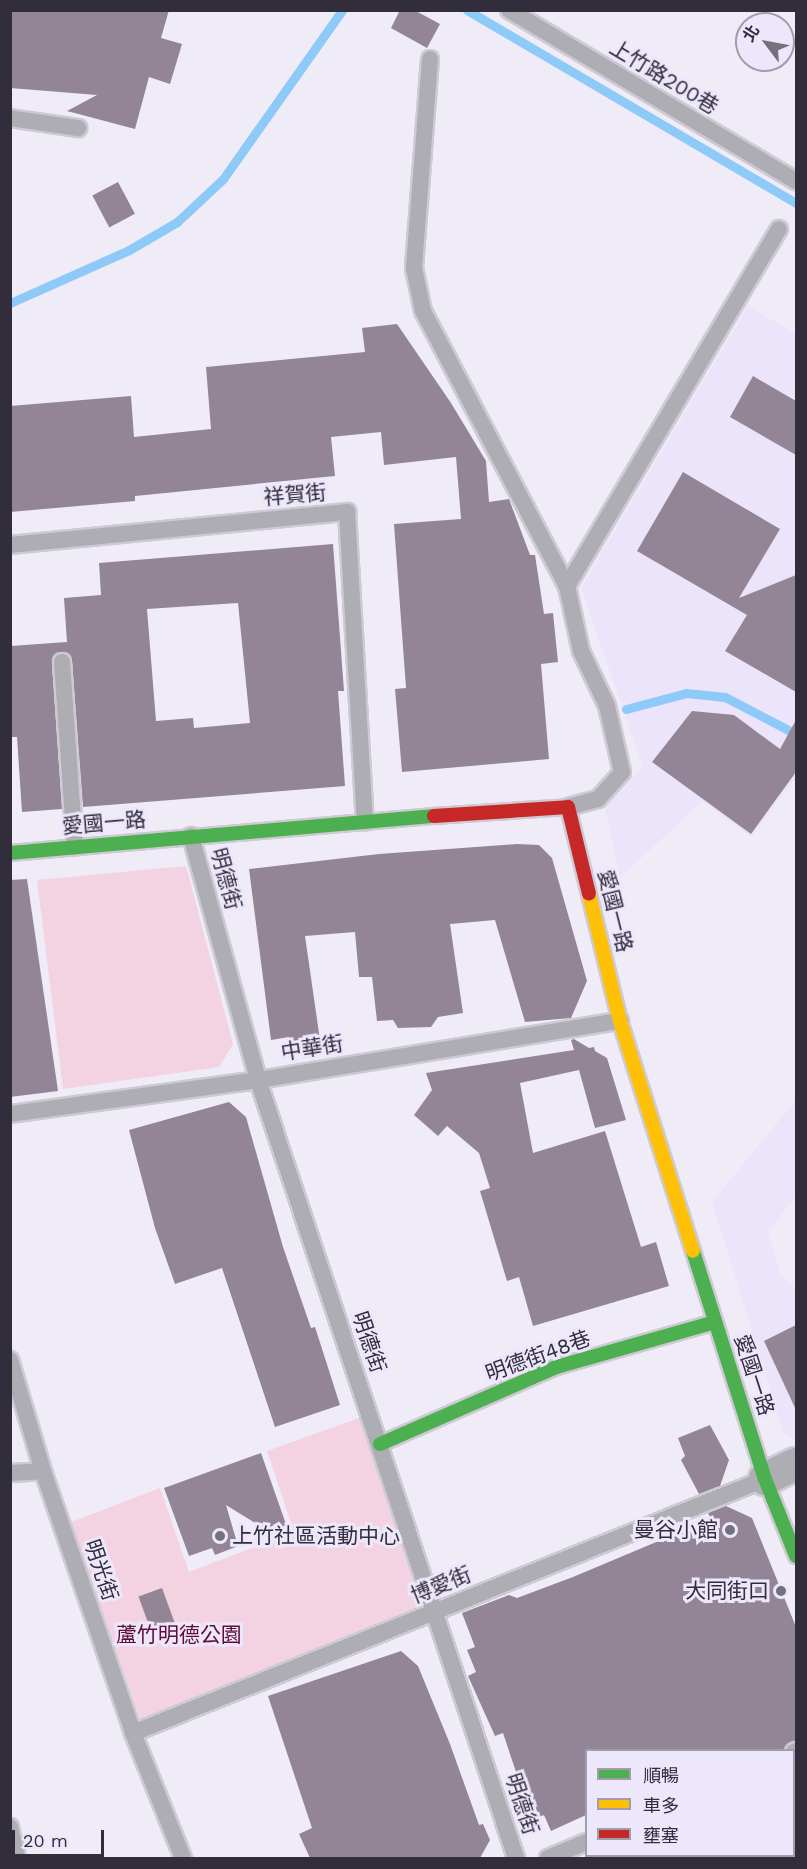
<!DOCTYPE html>
<html>
<head>
<meta charset="utf-8">
<style>
	body { margin:0 }
	#map { position:relative; width:807px; height:1869px; overflow:hidden; background:#efecf7; font-family:"Work Sans","Noto Sans TC",sans-serif }
	div>[style] { position:absolute }
	.built>* { inset:0; background:#ebe4fb }
	.green>* { inset:0; background:#f3d2e2 }
	.stream>* { height:9px; margin:-4.5px; padding:0 4.5px; transform-origin:4.5px; border-radius:4.5px; background:#8dcaf7 }
	.building>* { inset:0; background:#938596; transform-origin:0 0 }
	.roads { filter:drop-shadow(2px 0 #cecad4) drop-shadow(-2px 0 #cecad4) drop-shadow(0 2px #cecad4) drop-shadow(0 -2px #cecad4) }
	.lane>* { height:16px; margin:-8px; padding:0 8px; transform-origin:8px; border-radius:8px; background:#adadb3 }
	.street>* { height:32px; margin:-16px; padding:0 16px; transform-origin:16px; border-radius:16px; background:#adadb3 }
	.fast>* { height:14px; margin:-7px; padding:0 7px; transform-origin:7px; border-radius:7px; background:#4caf50 }
	.slow>* { height:14px; margin:-7px; padding:0 7px; transform-origin:7px; border-radius:7px; background:#ffc107 }
	.jam>* { height:14px; margin:-7px; padding:0 7px; transform-origin:7px; border-radius:7px; background:#c62828 }
	.dots>* { width:16px; height:16px; translate:-50% -50%; box-sizing:border-box; border:3px solid #ede7fc; border-radius:50% }
	span { translate:-50% -50%; white-space:nowrap; text-align:center; line-height:1.15; -webkit-text-stroke:6px #ede7fc; paint-order:stroke }
	.street-label { font-size:21px; color:#312d3a }
	.poi-label { font-size:21px; color:#312d3a }
	.right { translate:-100% -50%; text-align:right }
	.left { translate:0 -50%; text-align:left }
	.park-label { font-size:21px; color:#600c36 }
	.frame { position:absolute; inset:0; border:12px solid #312d3a; pointer-events:none }
	.legend { position:absolute; left:585px; top:1749px; width:210px; height:108px; box-sizing:border-box; background:#ede7fc; border:2px solid #a29dae; margin:0; padding:8px 10px; list-style:none; font-size:18px; color:#312d3a }
	.legend li { display:flex; align-items:center; gap:12px; height:30px }
	.legend b { width:30px; border:2px solid #a29dae }
	.north { position:absolute; left:735px; top:12px; width:60px; height:60px; box-sizing:border-box; background:#ede7fc; border:2px solid #a29dae; border-radius:50%; rotate:302deg; font-size:16px; font-weight:700; line-height:24px; text-align:center; color:#312d3a }
	.north::after { content:''; display:block; margin:auto; width:21px; height:27px; background:#74707c; clip-path:polygon(50% 0,100% 100%,50% 72%,0 100%) }
	.scale { position:absolute; left:12px; top:1830px; width:92px; height:27px; box-sizing:border-box; border:3px solid #312d3a; border-top:0; padding-left:8px; font-size:18px; line-height:21px; white-space:nowrap; color:#312d3a; -webkit-text-stroke:4px #ede7fc; paint-order:stroke }
</style>
</head>
<body>
<div id="map">
	<div class="built">
		<div style="clip-path:polygon(748px 306px,796px 334px,796px 777px,751px 837px,702px 801px,620px 878px,605px 807px,643px 767px,581px 588px)"></div>
		<div style="clip-path:polygon(796px 1100px,796px 1196px,768px 1232px,780px 1273px,796px 1290px,796px 1440px,784px 1434px,712px 1202px)"></div>
	</div>
	<div class="green">
		<div style="clip-path:polygon(186px 866px,233px 1044px,219px 1067px,63px 1089px,37px 880px)"></div>
		<div style="clip-path:polygon(359px 1418px,422px 1608px,140px 1719px,71px 1522px,160px 1488px,189px 1572px,294px 1532px,267px 1451px)"></div>
	</div>
	<div class="stream">
		<div style="left:467px;top:10px;width:381px;rotate:30.4deg"></div>
		<div style="left:10px;top:303px;width:130px;rotate:-24deg"></div>
		<div style="left:129px;top:250px;width:56px;rotate:-30.3deg"></div>
		<div style="left:177px;top:222px;width:63px;rotate:-43.1deg"></div>
		<div style="left:223px;top:179px;width:207px;rotate:-54.8deg"></div>
		<div style="left:626px;top:709px;width:62px;rotate:-14.9deg"></div>
		<div style="left:686px;top:693px;width:39px;rotate:6deg"></div>
		<div style="left:725px;top:697px;width:80px;rotate:27.5deg"></div>
	</div>
	<div class="building">
		<div style="clip-path:polygon(10px 10px,169px 10px,161px 38px,182px 44px,170px 84px,149px 77px,135px 129px,67px 111px,97px 95px,10px 88px)"></div>
		<div style="clip-path:polygon(400px 10px,414px 10px,440px 24px,427px 48px,391px 28px)"></div>
		<div style="left:118px;top:182px;width:36px;height:29px;rotate:62deg"></div>
		<div style="clip-path:polygon(397px 324px,451px 403px,486px 461px,489px 502px,509px 499px,530px 555px,535px 555px,544px 614px,553px 613px,558px 662px,541px 664px,549px 759px,402px 772px,395px 689px,406px 688px,394px 524px,461px 519px,456px 457px,384px 465px,381px 432px,331px 437px,335px 476px,135px 496px,135px 501px,10px 512px,10px 406px,131px 396px,134px 437px,211px 429px,206px 367px,365px 352px,362px 328px)"></div>
		<div style="clip-path:polygon(753px 376px,796px 401px,796px 455px,730px 417px)"></div>
		<div style="clip-path:polygon(683px 472px,780px 529px,739px 598px,796px 575px,796px 692px,725px 651px,747px 615px,637px 551px)"></div>
		<div style="clip-path:polygon(evenodd,333px 544px,344px 691px,338px 691px,345px 786px,83px 807px,72px 661px,67px 653px,61px 652px,53px 657px,52px 663px,62px 809px,22px 812px,17px 737px,10px 737px,11px 646px,67px 642px,64px 598px,101px 595px,99px 563px,333px 544px,238px 603px,250px 723px,194px 728px,193px 718px,156px 721px,147px 609px,238px 603px)"></div>
		<div style="clip-path:polygon(692px 711px,734px 715px,780px 749px,796px 720px,796px 772px,751px 834px,652px 762px)"></div>
		<div style="clip-path:polygon(517px 844px,539px 845px,552px 858px,587px 981px,571px 1018px,525px 1022px,495px 920px,450px 924px,463px 1013px,438px 1017px,431px 1027px,398px 1028px,393px 1020px,377px 1021px,372px 977px,359px 977px,355px 932px,305px 936px,321px 1047px,291px 1051px,289px 1037px,271px 1040px,249px 869px,379px 854px)"></div>
		<div style="clip-path:polygon(27px 879px,58px 1091px,10px 1097px,10px 880px)"></div>
		<div style="clip-path:polygon(574px 1039px,589px 1048px,594px 1047px,595px 1051px,607px 1058px,626px 1120px,595px 1128px,579px 1070px,520px 1083px,533px 1153px,605px 1131px,641px 1247px,656px 1242px,669px 1286px,533px 1326px,519px 1277px,507px 1281px,480px 1191px,490px 1188px,479px 1153px,447px 1126px,438px 1136px,414px 1115px,432px 1090px,426px 1073px,574px 1050px,571px 1040px)"></div>
		<div style="clip-path:polygon(229px 1102px,246px 1117px,283px 1247px,311px 1328px,315px 1327px,340px 1405px,275px 1427px,222px 1268px,175px 1284px,155px 1228px,129px 1130px)"></div>
		<div style="clip-path:polygon(796px 1325px,796px 1410px,764px 1341px)"></div>
		<div style="clip-path:polygon(710px 1425px,729px 1460px,720px 1486px,699px 1494px,681px 1460px,685px 1456px,678px 1438px)"></div>
		<div style="clip-path:polygon(261px 1453px,294px 1547px,226px 1505px,238px 1546px,215px 1555px,212px 1548px,189px 1556px,164px 1488px)"></div>
		<div style="clip-path:polygon(726px 1506px,752px 1518px,796px 1627px,796px 1741px,789px 1743px,784px 1750px,586px 1750px,586px 1815px,551px 1831px,544px 1815px,532px 1820px,503px 1733px,495px 1736px,468px 1676px,476px 1672px,467px 1650px,475px 1647px,462px 1613px,509px 1595px,517px 1598px,573px 1577px,711px 1519px,708px 1513px)"></div>
		<div style="left:162px;top:1588px;width:44px;height:25px;rotate:70deg"></div>
		<div style="clip-path:polygon(401px 1651px,418px 1666px,450px 1744px,479px 1825px,483px 1824px,490px 1840px,480px 1858px,310px 1858px,299px 1834px,312px 1828px,268px 1696px)"></div>
	</div>
	<div class="roads">
		<div class="lane">
			<div style="left:509px;top:10px;width:334px;rotate:30.8deg"></div>
			<div style="left:430px;top:59px;width:210px;rotate:94.4deg"></div>
			<div style="left:414px;top:268px;width:44px;rotate:78.2deg"></div>
			<div style="left:423px;top:311px;width:310px;rotate:62.4deg"></div>
			<div style="left:10px;top:118px;width:69px;rotate:8.4deg"></div>
			<div style="left:10px;top:545px;width:339px;rotate:-5.6deg"></div>
			<div style="left:347px;top:512px;width:310px;rotate:86.7deg"></div>
			<div style="left:62px;top:662px;width:185px;rotate:86deg"></div>
			<div style="left:568px;top:807px;width:31px;rotate:-15deg"></div>
			<div style="left:598px;top:799px;width:36px;rotate:-48deg"></div>
			<div style="left:622px;top:772px;width:68px;rotate:-102.8deg"></div>
			<div style="left:607px;top:706px;width:61px;rotate:-115.3deg"></div>
			<div style="left:581px;top:651px;width:66px;rotate:-102.2deg"></div>
			<div style="left:567px;top:586px;width:415px;rotate:-59.3deg"></div>
			<div style="left:191px;top:836px;width:253px;rotate:74.6deg"></div>
			<div style="left:258px;top:1080px;width:820px;rotate:71.65deg"></div>
			<div style="left:10px;top:1114px;width:250px;rotate:-7.8deg"></div>
			<div style="left:258px;top:1080px;width:367px;rotate:-9.3deg"></div>
			<div style="left:10px;top:1360px;width:116px;rotate:73.4deg"></div>
			<div style="left:43px;top:1471px;width:277px;rotate:71deg"></div>
			<div style="left:133px;top:1733px;width:135px;rotate:68.2deg"></div>
			<div style="left:10px;top:1473px;width:33px;rotate:-3deg"></div>
			<div style="left:133px;top:1733px;width:681px;rotate:-21.9deg"></div>
			<div style="left:794px;top:1752px;width:2px;rotate:-27deg"></div>
			<div style="left:10px;top:1827px;width:32px;rotate:77deg"></div>
			<div style="left:548px;top:1858px;width:41px;rotate:-22.8deg"></div>
		</div>
		<div class="street">
			<div style="left:765px;top:1479px;width:34px;rotate:-26deg"></div>
		</div>
		<div class="fast">
			<div style="left:10px;top:853px;width:426px;rotate:-5deg"></div>
			<div style="left:693px;top:1251px;width:239px;rotate:72.5deg"></div>
			<div style="left:765px;top:1479px;width:83px;rotate:68.1deg"></div>
			<div style="left:380px;top:1444px;width:192px;rotate:-23.6deg"></div>
			<div style="left:556px;top:1367px;width:165px;rotate:-15.8deg"></div>
		</div>
		<div class="slow">
			<div style="left:589px;top:894px;width:131px;rotate:76.3deg"></div>
			<div style="left:620px;top:1021px;width:241px;rotate:72.4deg"></div>
		</div>
		<div class="jam">
			<div style="left:434px;top:816px;width:134px;rotate:-3.8deg"></div>
			<div style="left:568px;top:807px;width:89px;rotate:76.4deg"></div>
		</div>
	</div>
	<div class="dots">
		<div style="left:730px;top:1530px;background:#74707c"></div>
		<div style="left:220px;top:1536px;background:#74707c"></div>
		<div style="left:781px;top:1591px;background:#74707c"></div>
	</div>
	<div class="street-label">
		<span style="left:664px;top:77px;rotate:31deg">上竹路200巷</span>
		<span style="left:295px;top:495px;rotate:-5deg">祥賀街</span>
		<span style="left:104px;top:823px;rotate:-5deg">愛國一路</span>
		<span style="left:226px;top:879px;rotate:75deg">明德街</span>
		<span style="left:615px;top:911px;rotate:76deg">愛國一路</span>
		<span style="left:312px;top:1048px;rotate:-9deg">中華街</span>
		<span style="left:369px;top:1342px;rotate:71deg">明德街</span>
		<span style="left:538px;top:1356px;rotate:-20deg">明德街48巷</span>
		<span style="left:754px;top:1375px;rotate:72deg">愛國一路</span>
		<span style="left:101px;top:1570px;rotate:71deg">明光街</span>
		<span style="left:441px;top:1585px;rotate:-22deg">博愛街</span>
		<span style="left:522px;top:1804px;rotate:72deg">明德街</span>
	</div>
	<div class="poi-label">
		<span class="right" style="left:718px;top:1530px">曼谷小館</span>
		<span class="left" style="left:232px;top:1536px">上竹社區活動中心</span>
		<span class="right" style="left:769px;top:1591px">大同街口</span>
	</div>
	<div class="park-label">
		<span style="left:179px;top:1635px">蘆竹明德公園</span>
	</div>
	<div class="frame"></div>
	<ul class="legend">
	<li><b style="height:8px;background:#4caf50"></b>順暢</li>
	<li><b style="height:8px;background:#ffc107"></b>車多</li>
	<li><b style="height:8px;background:#c62828"></b>壅塞</li>
	</ul>
	<div class="north">北</div>
	<div class="scale">20 m</div>
</div>
</body>
</html>
